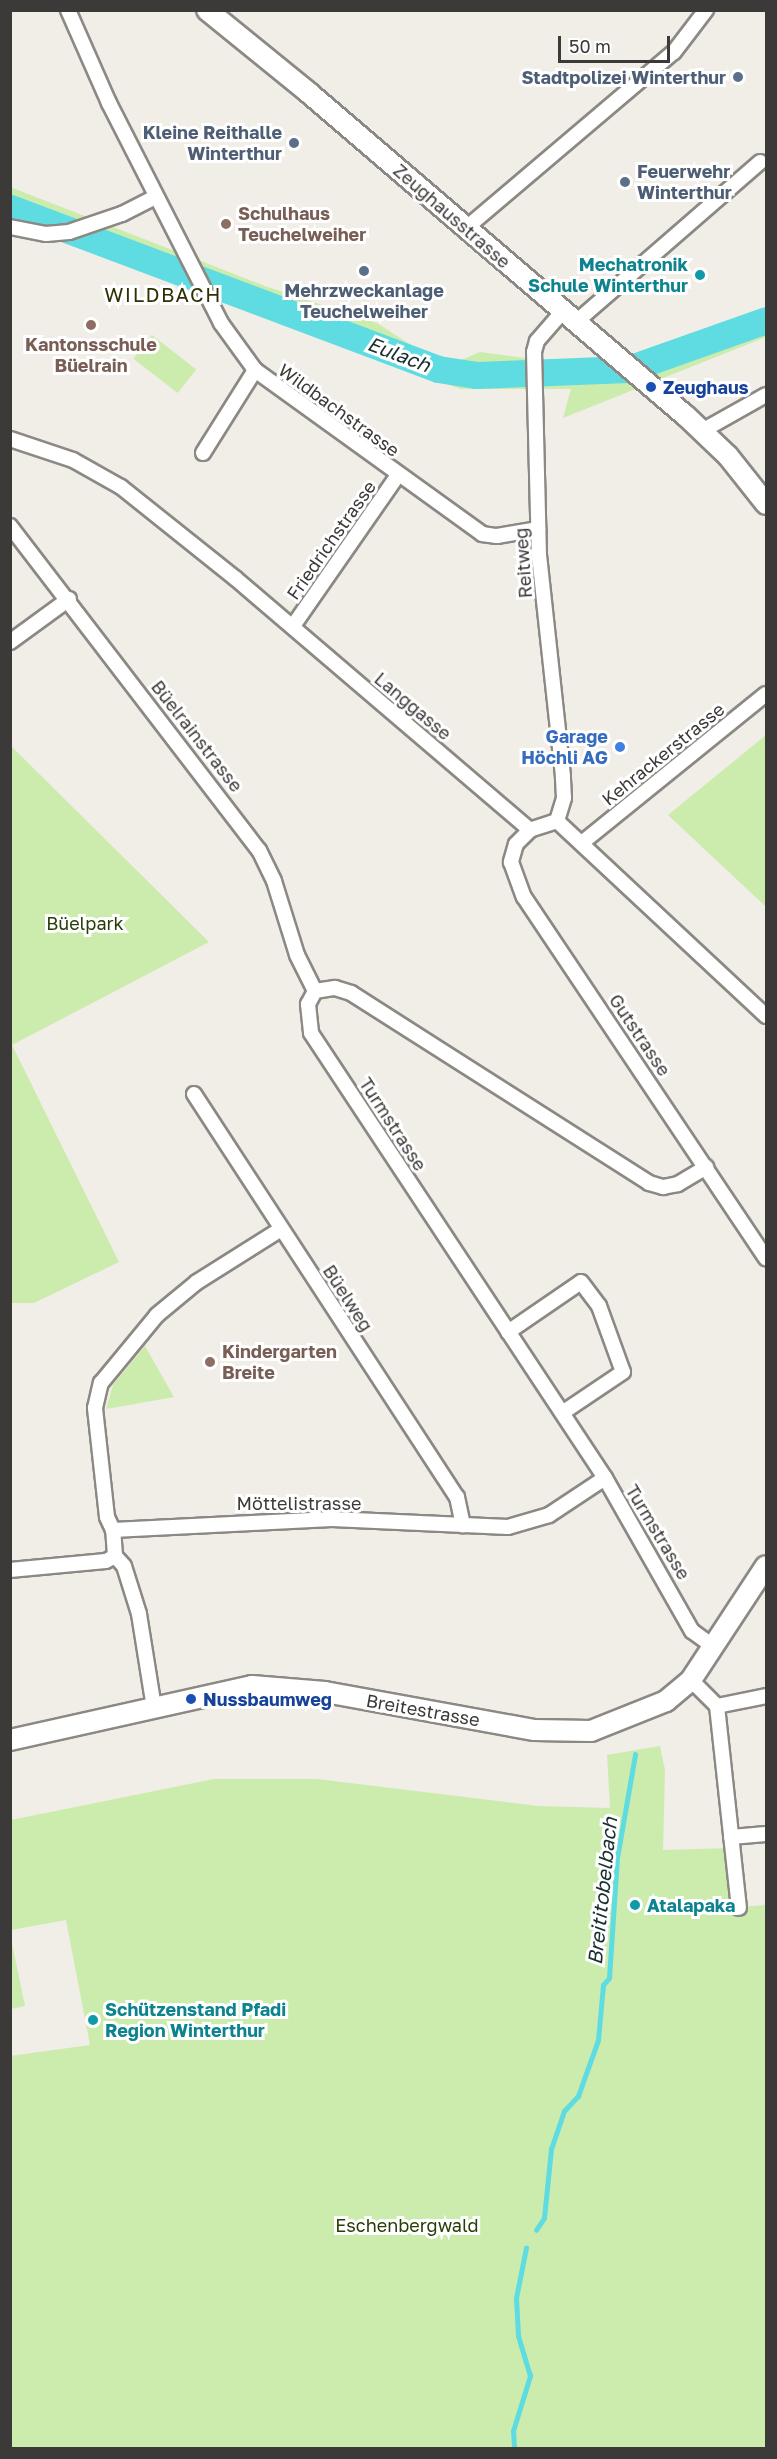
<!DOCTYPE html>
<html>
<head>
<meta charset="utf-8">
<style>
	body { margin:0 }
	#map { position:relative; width:777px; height:2459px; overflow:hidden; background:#f1ede7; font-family:"Golos Text",sans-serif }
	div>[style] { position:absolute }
	.green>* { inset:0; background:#cbecad; transform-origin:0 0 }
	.stream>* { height:4.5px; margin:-2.25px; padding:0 2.25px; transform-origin:2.25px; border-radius:2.25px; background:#5edce1 }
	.river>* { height:27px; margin:-13.5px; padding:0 13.5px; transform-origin:13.5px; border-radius:13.5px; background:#5edce1 }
	.roads { filter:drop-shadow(2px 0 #8c8883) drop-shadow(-2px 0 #8c8883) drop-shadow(0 2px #8c8883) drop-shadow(0 -2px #8c8883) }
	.street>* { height:14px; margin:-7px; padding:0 7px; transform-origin:7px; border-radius:7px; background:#fff }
	.secondary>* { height:20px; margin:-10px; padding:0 10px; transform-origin:10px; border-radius:10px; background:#fff }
	.dots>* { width:16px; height:16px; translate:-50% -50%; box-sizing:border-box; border:3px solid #fff; border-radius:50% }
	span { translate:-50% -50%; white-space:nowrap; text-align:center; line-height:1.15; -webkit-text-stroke:6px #fff; paint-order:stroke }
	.service-label { font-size:18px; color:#4e5e75; font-weight:700 }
	.right { translate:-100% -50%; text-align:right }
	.left { translate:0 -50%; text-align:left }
	.education-label { font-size:18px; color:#785e54; font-weight:700 }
	.street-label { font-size:18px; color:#3c3a38 }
	.culture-label { font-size:18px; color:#0d838f; font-weight:700 }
	.transit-label { font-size:18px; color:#164399; font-weight:700 }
	.shop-label { font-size:18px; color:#366cbe; font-weight:700 }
	.park-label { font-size:18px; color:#263e06 }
	.neighbourhood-label { font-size:20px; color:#313005; letter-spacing:1.5px }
	.water-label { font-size:20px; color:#182e2f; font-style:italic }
	.frame { position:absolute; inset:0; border:12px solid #3c3a38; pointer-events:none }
	.scale { position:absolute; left:558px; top:36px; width:112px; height:27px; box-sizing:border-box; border:3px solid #3c3a38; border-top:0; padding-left:8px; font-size:18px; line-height:21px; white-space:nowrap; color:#3c3a38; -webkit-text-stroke:4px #fff; paint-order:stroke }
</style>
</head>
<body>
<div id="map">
	<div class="green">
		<div style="clip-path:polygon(10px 187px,265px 286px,377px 323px,434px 360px,454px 363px,480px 352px,524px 358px,535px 364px,623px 361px,766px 309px,766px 337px,563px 418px,571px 389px,460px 389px,11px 221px)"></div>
		<div style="left:152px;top:335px;width:56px;height:30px;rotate:38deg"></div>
		<div style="clip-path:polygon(766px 735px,766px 907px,668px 815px)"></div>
		<div style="clip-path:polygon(10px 745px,209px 942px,12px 1045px,119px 1262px,34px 1303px,11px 1303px)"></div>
		<div style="clip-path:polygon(145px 1346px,174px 1397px,106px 1409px,113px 1385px)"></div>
		<div style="clip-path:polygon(660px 1746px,665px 1770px,663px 1850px,732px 1848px,739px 1907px,766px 1905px,766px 2448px,11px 2448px,10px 2056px,90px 2045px,66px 1920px,11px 1930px,11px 1820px,214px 1779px,317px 1779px,538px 1806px,610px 1808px,607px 1755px)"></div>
		<div style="clip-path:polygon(10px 1934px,25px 2006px,11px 2009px,10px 2009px)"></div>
	</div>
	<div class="stream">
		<div style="left:536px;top:2230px;width:14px;rotate:-56deg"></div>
		<div style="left:544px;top:2218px;width:69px;rotate:-84.2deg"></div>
		<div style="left:551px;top:2149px;width:40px;rotate:-71.1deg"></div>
		<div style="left:564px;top:2111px;width:21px;rotate:-47deg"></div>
		<div style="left:578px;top:2096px;width:59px;rotate:-70.3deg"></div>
		<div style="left:598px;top:2040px;width:55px;rotate:-84.8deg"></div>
		<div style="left:603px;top:1985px;width:9px;rotate:-49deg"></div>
		<div style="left:609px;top:1978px;width:120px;rotate:-86.2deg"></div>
		<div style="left:617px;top:1858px;width:105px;rotate:-80.1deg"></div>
		<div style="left:514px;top:2448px;width:17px;rotate:-93deg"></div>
		<div style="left:513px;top:2431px;width:58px;rotate:-72.8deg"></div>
		<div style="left:530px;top:2376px;width:42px;rotate:-106.7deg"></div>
		<div style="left:518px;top:2336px;width:38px;rotate:-93deg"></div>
		<div style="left:516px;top:2298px;width:51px;rotate:-78.7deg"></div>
	</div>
	<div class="river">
		<div style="left:10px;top:208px;width:457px;rotate:20.6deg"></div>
		<div style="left:438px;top:369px;width:38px;rotate:9deg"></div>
		<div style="left:476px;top:375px;width:152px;rotate:-2.3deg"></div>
		<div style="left:628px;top:369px;width:146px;rotate:-19.5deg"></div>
	</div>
	<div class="roads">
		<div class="street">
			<div style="left:68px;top:10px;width:102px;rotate:66.2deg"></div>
			<div style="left:109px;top:103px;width:247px;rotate:63deg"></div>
			<div style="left:221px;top:323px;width:58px;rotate:54.1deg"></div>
			<div style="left:255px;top:370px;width:280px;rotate:35.8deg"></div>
			<div style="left:482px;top:534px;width:15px;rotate:8deg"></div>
			<div style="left:497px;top:536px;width:42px;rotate:-9.7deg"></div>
			<div style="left:10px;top:227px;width:37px;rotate:11deg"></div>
			<div style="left:46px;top:234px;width:23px;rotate:-5deg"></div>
			<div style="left:69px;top:232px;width:56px;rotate:-18.8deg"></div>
			<div style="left:122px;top:214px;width:38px;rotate:-27deg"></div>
			<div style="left:465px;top:229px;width:274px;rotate:-40.3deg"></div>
			<div style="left:674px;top:52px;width:53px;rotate:-52.7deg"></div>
			<div style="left:576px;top:322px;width:244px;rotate:-41deg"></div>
			<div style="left:702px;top:431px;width:73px;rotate:-29.4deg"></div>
			<div style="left:10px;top:439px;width:66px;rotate:18.4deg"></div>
			<div style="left:73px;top:460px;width:55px;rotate:29.4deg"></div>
			<div style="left:121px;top:487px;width:146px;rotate:38.6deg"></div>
			<div style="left:235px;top:578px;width:388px;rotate:40.5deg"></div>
			<div style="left:203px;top:453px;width:98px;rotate:-57.9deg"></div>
			<div style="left:10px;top:526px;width:409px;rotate:52.5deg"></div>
			<div style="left:259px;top:850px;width:34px;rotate:64deg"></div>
			<div style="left:274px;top:881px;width:77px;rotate:72.7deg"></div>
			<div style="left:297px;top:955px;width:40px;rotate:63.4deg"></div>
			<div style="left:293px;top:626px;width:184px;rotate:-55.2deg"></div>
			<div style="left:10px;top:642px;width:73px;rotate:-36.1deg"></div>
			<div style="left:557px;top:821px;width:24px;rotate:-73deg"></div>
			<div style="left:564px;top:798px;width:22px;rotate:-93deg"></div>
			<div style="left:563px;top:776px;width:221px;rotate:-96.2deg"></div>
			<div style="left:539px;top:556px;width:204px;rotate:-91.4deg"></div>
			<div style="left:534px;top:352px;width:11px;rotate:-75deg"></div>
			<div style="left:537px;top:341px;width:40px;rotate:-49deg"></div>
			<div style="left:583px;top:842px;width:235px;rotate:-39deg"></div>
			<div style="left:315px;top:991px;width:15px;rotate:118deg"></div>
			<div style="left:308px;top:1004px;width:29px;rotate:84deg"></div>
			<div style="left:311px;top:1033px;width:533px;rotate:56.55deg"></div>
			<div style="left:605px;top:1478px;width:176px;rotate:60.4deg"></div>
			<div style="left:692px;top:1631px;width:27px;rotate:36deg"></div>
			<div style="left:315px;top:991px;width:20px;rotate:-9deg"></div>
			<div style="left:335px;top:988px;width:17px;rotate:17deg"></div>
			<div style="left:351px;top:993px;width:353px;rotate:32.5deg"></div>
			<div style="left:649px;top:1183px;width:15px;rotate:16deg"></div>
			<div style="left:663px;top:1187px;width:15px;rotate:-11deg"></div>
			<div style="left:678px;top:1184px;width:33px;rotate:-31deg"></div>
			<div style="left:766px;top:1016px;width:286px;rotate:-137deg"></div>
			<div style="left:557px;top:821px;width:28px;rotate:162deg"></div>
			<div style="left:530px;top:830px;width:20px;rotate:135deg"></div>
			<div style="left:516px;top:844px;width:19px;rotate:106deg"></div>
			<div style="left:511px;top:862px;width:37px;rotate:70deg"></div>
			<div style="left:524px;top:897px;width:435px;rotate:56.2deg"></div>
			<div style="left:194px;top:1094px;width:481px;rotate:56.9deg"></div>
			<div style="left:457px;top:1497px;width:29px;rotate:78deg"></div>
			<div style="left:508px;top:1332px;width:88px;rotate:-34.4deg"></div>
			<div style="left:581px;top:1282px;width:30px;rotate:53deg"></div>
			<div style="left:599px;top:1306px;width:70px;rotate:70deg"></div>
			<div style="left:623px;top:1372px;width:73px;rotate:146.1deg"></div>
			<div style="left:113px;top:1530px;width:219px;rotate:-2.9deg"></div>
			<div style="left:332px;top:1519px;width:176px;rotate:2.6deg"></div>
			<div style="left:508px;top:1527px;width:43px;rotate:-16.3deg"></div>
			<div style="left:549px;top:1515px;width:67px;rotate:-33.5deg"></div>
			<div style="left:115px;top:1556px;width:13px;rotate:48deg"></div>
			<div style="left:124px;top:1566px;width:50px;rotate:72.6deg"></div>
			<div style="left:139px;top:1614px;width:95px;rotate:80.9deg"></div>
			<div style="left:10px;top:1570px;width:96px;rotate:-5.4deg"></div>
			<div style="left:106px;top:1561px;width:10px;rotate:-29deg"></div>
			<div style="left:115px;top:1556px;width:26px;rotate:-94deg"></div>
			<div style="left:113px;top:1530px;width:14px;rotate:-115deg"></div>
			<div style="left:107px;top:1517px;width:110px;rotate:-96.3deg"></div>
			<div style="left:95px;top:1408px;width:26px;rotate:-77deg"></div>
			<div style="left:101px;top:1383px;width:88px;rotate:-50.5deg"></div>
			<div style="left:157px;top:1315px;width:52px;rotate:-39.5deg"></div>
			<div style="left:197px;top:1282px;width:99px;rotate:-32.2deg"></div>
			<div style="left:691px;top:1680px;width:37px;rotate:45deg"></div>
			<div style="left:717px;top:1706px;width:203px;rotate:83.8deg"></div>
			<div style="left:717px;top:1706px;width:50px;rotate:-11.5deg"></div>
			<div style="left:731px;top:1837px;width:35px;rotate:-5deg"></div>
		</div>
		<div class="secondary">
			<div style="left:207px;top:10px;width:132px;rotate:39.1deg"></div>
			<div style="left:309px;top:93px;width:495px;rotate:40.6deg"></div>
			<div style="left:685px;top:415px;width:59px;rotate:43.6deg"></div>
			<div style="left:728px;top:456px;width:61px;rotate:51.6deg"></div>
			<div style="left:10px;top:1740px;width:248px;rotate:-12.6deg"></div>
			<div style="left:252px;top:1686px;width:73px;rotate:4.7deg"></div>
			<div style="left:325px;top:1692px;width:213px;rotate:10.3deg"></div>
			<div style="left:535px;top:1730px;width:56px;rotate:1deg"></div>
			<div style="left:591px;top:1731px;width:81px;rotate:-21.8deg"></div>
			<div style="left:666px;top:1701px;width:33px;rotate:-40deg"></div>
			<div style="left:691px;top:1680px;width:136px;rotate:-56.7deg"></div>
		</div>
	</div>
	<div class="dots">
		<div style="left:738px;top:77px;background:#5c6f8a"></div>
		<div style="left:294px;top:143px;background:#5c6f8a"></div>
		<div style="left:625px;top:182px;background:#5c6f8a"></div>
		<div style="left:226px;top:224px;background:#8d6e63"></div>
		<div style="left:364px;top:271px;background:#5c6f8a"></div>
		<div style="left:700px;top:275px;background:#0f9aa8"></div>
		<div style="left:91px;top:325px;background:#8d6e63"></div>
		<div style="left:651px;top:387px;background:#1a4fb4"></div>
		<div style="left:620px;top:747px;background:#3f7fe0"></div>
		<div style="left:210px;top:1362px;background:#8d6e63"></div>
		<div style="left:191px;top:1699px;background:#1a4fb4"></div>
		<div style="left:635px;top:1905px;background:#0f9aa8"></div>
		<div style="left:93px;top:2020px;background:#0f9aa8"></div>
	</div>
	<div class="service-label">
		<span class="right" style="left:726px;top:77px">Stadtpolizei Winterthur</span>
		<span class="right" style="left:282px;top:143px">Kleine Reithalle<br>Winterthur</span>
		<span class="left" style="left:637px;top:182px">Feuerwehr<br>Winterthur</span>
		<span style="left:364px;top:301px">Mehrzweckanlage<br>Teuchelweiher</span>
	</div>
	<div class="education-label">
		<span class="left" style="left:238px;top:224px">Schulhaus<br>Teuchelweiher</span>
		<span style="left:91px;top:355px">Kantonsschule<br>Büelrain</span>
		<span class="left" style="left:222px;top:1362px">Kindergarten<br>Breite</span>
	</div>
	<div class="street-label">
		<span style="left:452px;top:216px;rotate:41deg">Zeughausstrasse</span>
		<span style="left:339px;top:410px;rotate:36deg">Wildbachstrasse</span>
		<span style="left:331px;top:540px;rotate:-55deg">Friedrichstrasse</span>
		<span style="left:523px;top:563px;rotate:-94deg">Reitweg</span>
		<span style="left:413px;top:706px;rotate:40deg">Langgasse</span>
		<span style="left:197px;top:736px;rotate:52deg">Büelrainstrasse</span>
		<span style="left:663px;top:754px;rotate:-39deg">Kehrackerstrasse</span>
		<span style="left:640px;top:1035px;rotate:56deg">Gutstrasse</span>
		<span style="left:393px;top:1124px;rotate:57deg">Turmstrasse</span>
		<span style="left:348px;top:1298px;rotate:57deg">Büelweg</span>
		<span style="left:299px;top:1503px">Möttelistrasse</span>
		<span style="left:658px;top:1532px;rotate:59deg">Turmstrasse</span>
		<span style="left:423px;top:1710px;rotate:10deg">Breitestrasse</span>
	</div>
	<div class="culture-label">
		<span class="right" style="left:688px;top:275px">Mechatronik<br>Schule Winterthur</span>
		<span class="left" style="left:647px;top:1905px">Atalapaka</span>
		<span class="left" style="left:105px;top:2020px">Schützenstand Pfadi<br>Region Winterthur</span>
	</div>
	<div class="transit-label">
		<span class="left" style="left:663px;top:387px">Zeughaus</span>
		<span class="left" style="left:203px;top:1699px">Nussbaumweg</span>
	</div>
	<div class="shop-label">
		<span class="right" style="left:608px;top:747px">Garage<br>Höchli AG</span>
	</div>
	<div class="park-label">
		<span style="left:85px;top:923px">Büelpark</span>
		<span style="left:407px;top:2225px">Eschenbergwald</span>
	</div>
	<div class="neighbourhood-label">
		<span style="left:163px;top:294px">WILDBACH</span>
	</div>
	<div class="water-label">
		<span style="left:399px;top:354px;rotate:21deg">Eulach</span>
		<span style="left:602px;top:1891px;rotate:-84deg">Breititobelbach</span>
	</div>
	<div class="frame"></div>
	<div class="scale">50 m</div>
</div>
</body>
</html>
